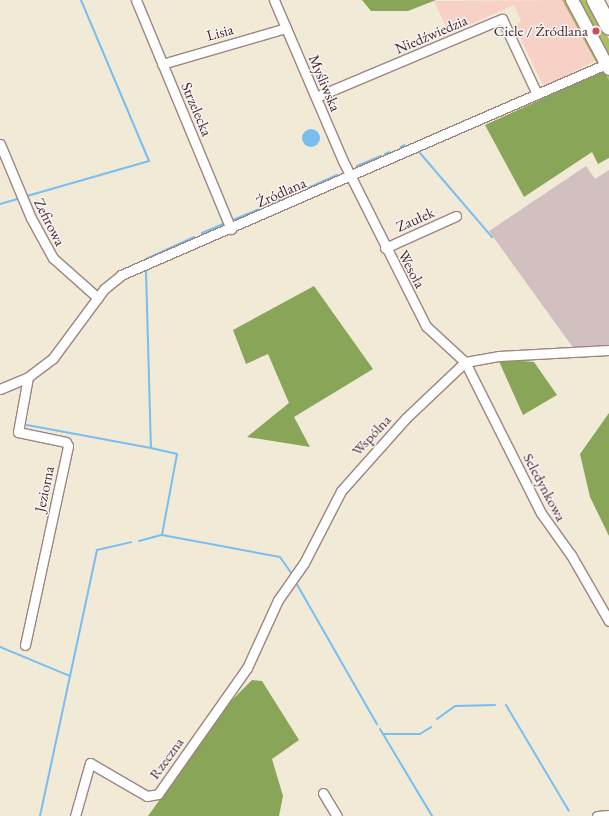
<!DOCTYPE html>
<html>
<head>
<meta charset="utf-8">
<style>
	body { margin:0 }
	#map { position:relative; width:609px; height:816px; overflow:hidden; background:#f1ead7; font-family:"EB Garamond",serif }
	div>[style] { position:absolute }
	.built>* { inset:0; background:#f7d1c6 }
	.industrial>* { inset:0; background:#d2bfbf }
	.green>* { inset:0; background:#abbe62 }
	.forest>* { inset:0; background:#88a558 }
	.water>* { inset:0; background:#79bef0 }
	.round { border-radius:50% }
	.stream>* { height:2px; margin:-1px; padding:0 1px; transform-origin:1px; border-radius:1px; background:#79bef0 }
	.roads { filter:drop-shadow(1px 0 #9e8481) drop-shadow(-1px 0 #9e8481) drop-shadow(0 1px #9e8481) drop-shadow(0 -1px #9e8481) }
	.street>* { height:9px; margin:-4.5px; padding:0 4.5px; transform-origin:4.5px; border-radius:4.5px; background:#fff }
	.secondary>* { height:12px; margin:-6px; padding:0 6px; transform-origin:6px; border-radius:6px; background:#fff }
	.highway>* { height:16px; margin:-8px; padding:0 8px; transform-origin:8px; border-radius:8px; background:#fff }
	.dots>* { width:11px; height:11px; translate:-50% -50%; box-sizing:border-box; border:2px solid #f6f6f2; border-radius:50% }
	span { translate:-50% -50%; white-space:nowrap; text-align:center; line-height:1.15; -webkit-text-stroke:3px #f6f6f2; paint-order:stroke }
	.poi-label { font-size:15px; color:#4a1f2b }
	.right { translate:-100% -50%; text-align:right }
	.street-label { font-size:15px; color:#4a1f2b }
</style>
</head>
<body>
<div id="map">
	<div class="built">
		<div style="clip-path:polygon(564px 0,597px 60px,544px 87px,514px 25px,521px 21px,514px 5px,449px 34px,434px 1px)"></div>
	</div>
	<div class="industrial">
		<div style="clip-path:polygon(586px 166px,595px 179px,609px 170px,609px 349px,574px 349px,489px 231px)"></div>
	</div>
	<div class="green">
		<div style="clip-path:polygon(562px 0,588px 0,609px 39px,609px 86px)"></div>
	</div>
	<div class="forest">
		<div style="clip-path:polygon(362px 0,436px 0,408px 11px,371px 11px)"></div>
		<div style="clip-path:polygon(603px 71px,609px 81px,609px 158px,598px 164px,592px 152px,524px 197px,485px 125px)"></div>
		<div style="clip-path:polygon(314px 286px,373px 369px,294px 417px,310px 447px,247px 437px,289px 403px,268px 354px,246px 364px,233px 330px)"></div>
		<div style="clip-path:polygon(498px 359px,534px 362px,557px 395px,523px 415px)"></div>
		<div style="clip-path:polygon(609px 413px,609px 536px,590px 497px,580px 454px)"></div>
		<div style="clip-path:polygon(252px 680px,262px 681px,299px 740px,272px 759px,283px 796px,279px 816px,148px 816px,230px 702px)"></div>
	</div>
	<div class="water">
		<div class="round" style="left:302px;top:129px;width:18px;height:18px"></div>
	</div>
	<div class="stream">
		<div style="left:401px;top:147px;width:4px;rotate:-27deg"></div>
		<div style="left:420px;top:153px;width:111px;rotate:49.4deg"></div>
		<div style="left:385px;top:154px;width:5px;rotate:-22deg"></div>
		<div style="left:357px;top:166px;width:26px;rotate:-23deg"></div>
		<div style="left:308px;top:188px;width:32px;rotate:-24deg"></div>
		<div style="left:27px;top:196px;width:127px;rotate:-16deg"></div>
		<div style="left:149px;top:161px;width:175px;rotate:-112.9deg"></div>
		<div style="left:0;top:204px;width:19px;rotate:-16deg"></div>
		<div style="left:268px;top:205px;width:21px;rotate:-25deg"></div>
		<div style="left:233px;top:220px;width:28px;rotate:-23deg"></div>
		<div style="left:202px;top:233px;width:23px;rotate:-23deg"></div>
		<div style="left:146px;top:259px;width:53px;rotate:-24.6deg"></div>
		<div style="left:146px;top:271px;width:177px;rotate:88.4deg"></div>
		<div style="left:151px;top:448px;width:27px;rotate:13deg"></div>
		<div style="left:177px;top:454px;width:82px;rotate:100.5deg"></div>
		<div style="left:27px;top:425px;width:126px;rotate:10.5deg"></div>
		<div style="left:139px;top:541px;width:24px;rotate:-15deg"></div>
		<div style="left:162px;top:535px;width:120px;rotate:10.6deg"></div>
		<div style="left:280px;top:557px;width:21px;rotate:55deg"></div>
		<div style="left:295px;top:581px;width:165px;rotate:60.2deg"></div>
		<div style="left:0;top:647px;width:76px;rotate:22.5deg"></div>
		<div style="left:506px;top:705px;width:123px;rotate:59.3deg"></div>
		<div style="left:437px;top:719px;width:22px;rotate:-36deg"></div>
		<div style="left:455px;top:706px;width:40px;rotate:-1.4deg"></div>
		<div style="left:380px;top:729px;width:6px;rotate:59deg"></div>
		<div style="left:383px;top:734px;width:37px"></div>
		<div style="left:420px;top:734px;width:13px;rotate:-32deg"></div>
		<div style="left:383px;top:734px;width:96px;rotate:59.1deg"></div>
		<div style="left:40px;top:816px;width:272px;rotate:-77.9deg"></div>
		<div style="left:97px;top:550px;width:35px;rotate:-13deg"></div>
	</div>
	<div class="roads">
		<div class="street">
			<div style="left:136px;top:0;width:248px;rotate:67.5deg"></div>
			<div style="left:274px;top:0;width:175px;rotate:66.8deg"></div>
			<div style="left:343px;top:161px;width:185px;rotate:63.3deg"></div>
			<div style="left:426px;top:326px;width:53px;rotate:42.7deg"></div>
			<div style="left:465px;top:362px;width:169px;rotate:63.3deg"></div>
			<div style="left:541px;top:513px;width:52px;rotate:54.5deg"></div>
			<div style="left:571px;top:555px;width:76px;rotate:60.1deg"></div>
			<div style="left:162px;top:64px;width:129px;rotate:-16.2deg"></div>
			<div style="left:316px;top:97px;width:202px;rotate:-22.8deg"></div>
			<div style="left:502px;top:19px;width:83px;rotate:65deg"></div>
			<div style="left:0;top:144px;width:80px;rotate:67.3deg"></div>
			<div style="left:31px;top:218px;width:46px;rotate:61.2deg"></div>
			<div style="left:53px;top:258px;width:60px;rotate:41.6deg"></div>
			<div style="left:385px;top:248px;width:78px;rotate:-24.3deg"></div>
			<div style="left:0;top:389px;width:30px;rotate:-23deg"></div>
			<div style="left:28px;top:377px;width:31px;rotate:-37deg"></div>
			<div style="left:53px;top:358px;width:86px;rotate:-53.5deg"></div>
			<div style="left:104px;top:289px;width:22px;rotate:-39deg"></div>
			<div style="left:121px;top:275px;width:529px;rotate:-23.51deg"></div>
			<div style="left:25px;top:645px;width:204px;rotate:-77.8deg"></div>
			<div style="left:68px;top:446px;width:4px;rotate:-117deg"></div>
			<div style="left:66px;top:442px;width:49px;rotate:-168.2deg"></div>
			<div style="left:18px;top:432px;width:56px;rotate:-79.7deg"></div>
			<div style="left:323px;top:793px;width:27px;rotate:59deg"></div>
			<div style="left:75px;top:816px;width:55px;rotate:-74.2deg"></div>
			<div style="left:90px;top:763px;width:66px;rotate:30.1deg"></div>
			<div style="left:147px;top:796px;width:11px;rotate:-10deg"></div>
			<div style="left:158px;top:794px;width:154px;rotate:-54.8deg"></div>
			<div style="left:247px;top:668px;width:75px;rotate:-65.5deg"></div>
			<div style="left:278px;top:600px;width:45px;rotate:-54.9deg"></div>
			<div style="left:304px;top:563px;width:81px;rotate:-62.8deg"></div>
			<div style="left:341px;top:491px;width:98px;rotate:-48.3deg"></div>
			<div style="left:406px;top:418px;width:81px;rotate:-43.5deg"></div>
			<div style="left:465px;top:362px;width:35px;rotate:-10deg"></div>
			<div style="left:499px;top:356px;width:110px;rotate:-3.1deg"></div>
			<div style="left:597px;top:816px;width:12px;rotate:-5deg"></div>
		</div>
		<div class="secondary">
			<div style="left:572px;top:0;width:78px;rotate:61.8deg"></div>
		</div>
		<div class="highway">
			<div style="left:595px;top:0;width:30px;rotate:62deg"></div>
		</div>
	</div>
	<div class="dots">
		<div style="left:596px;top:31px;background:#d1495b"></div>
	</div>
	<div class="poi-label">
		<span class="right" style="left:588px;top:31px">Ciele / Źródlana</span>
	</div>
	<div class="street-label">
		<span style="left:220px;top:32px;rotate:-15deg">Lisia</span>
		<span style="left:431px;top:34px;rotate:-23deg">Niedźwiedzia</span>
		<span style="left:325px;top:83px;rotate:67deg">Myśliwska</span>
		<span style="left:197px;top:109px;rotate:67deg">Strzelecka</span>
		<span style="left:281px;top:192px;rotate:-24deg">Źródlana</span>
		<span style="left:415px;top:219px;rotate:-24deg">Zaułek</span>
		<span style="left:50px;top:222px;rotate:63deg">Zefirowa</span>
		<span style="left:412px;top:269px;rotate:62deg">Wesoła</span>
		<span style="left:371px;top:435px;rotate:-47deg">Wspólna</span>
		<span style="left:545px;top:487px;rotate:62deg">Seledynkowa</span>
		<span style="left:44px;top:489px;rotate:-78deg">Jeziorna</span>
		<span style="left:166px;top:758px;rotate:-54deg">Rzeczna</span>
	</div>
</div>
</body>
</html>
